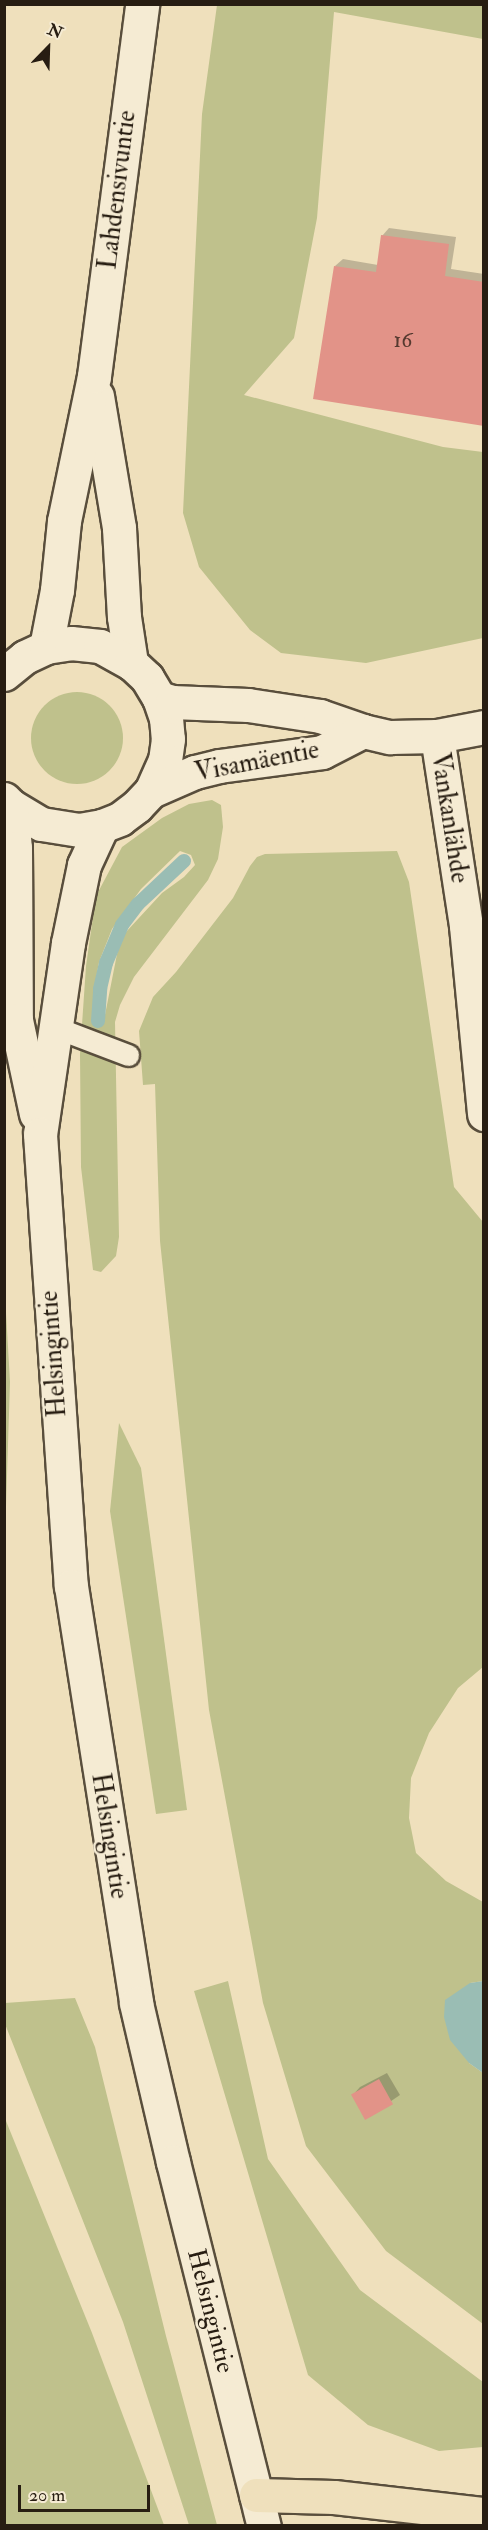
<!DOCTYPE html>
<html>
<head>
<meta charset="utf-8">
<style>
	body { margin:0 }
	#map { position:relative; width:488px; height:2530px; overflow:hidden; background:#efe0bc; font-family:"IM FELL Double Pica",serif }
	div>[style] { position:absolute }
	.green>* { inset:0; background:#bfc18c }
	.round { border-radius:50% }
	.water>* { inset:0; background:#9abdb4 }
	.shadow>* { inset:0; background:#0003 }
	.stream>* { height:14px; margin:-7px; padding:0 7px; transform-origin:7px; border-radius:7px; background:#9abdb4 }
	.building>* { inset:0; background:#e29388; transform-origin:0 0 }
	.roads { filter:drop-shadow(2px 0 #594e3c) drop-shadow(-2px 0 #594e3c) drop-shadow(0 2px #594e3c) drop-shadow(0 -2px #594e3c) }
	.lane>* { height:21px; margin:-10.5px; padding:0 10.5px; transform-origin:10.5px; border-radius:10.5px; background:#f5ebd3 }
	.street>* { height:33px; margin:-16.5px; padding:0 16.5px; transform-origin:16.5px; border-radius:16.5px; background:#f5ebd3 }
	.secondary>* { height:33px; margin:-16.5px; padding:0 16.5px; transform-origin:16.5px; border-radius:16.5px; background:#f5ebd3 }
	.highway>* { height:33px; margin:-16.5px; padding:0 16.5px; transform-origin:16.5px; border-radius:16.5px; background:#efe0bc }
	span { translate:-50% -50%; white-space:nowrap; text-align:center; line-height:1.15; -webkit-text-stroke:5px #f5ebd3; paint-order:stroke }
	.number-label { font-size:22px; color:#563a30 }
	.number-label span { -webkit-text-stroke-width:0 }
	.street-label { font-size:26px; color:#271d12 }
	.frame { position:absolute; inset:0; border:6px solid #271d12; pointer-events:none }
	.north { position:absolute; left:18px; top:18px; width:60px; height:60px; -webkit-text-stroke:4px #f5ebd3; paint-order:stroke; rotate:23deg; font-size:16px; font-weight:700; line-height:24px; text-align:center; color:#271d12 }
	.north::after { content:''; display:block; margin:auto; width:21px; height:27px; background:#271d12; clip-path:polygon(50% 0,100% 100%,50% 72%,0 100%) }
	.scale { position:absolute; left:18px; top:2485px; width:132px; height:27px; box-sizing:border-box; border:3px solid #271d12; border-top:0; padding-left:8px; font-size:18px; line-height:21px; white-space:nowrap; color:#271d12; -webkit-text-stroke:4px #f5ebd3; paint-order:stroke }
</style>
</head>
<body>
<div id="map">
	<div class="green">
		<div style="clip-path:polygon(217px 5px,483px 5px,483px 39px,334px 12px,317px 218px,294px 338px,244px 395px,443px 447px,483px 452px,483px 638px,366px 663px,281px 653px,250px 630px,199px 567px,183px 513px,202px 114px)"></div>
		<div class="round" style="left:31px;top:692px;width:92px;height:92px"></div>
		<div style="clip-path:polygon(evenodd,212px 800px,221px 805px,223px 827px,218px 859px,208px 880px,134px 977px,120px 1005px,115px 1022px,119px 1237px,116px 1256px,101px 1272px,93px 1270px,81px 1167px,80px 1054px,86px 966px,96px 896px,122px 847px,162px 818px,189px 804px,212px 800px,180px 851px,191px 855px,195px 865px,184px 877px,162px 893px,126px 932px,118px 949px,104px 1020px,98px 1028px,94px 1017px,94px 990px,99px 962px,112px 929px,141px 889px,180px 851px)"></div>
		<div style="clip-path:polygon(397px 851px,409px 882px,454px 1187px,483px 1222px,483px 1667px,458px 1688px,429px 1733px,411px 1778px,409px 1818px,416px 1853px,446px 1881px,483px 1902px,483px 1981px,470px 1983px,469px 2063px,483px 2073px,483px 2324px,386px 2251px,306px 2146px,263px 2003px,209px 1710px,160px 1241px,155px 1084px,143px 1085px,139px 1031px,153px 997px,176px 972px,233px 898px,250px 866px,257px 857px,265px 854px)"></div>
		<div style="clip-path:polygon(5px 1295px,10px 1382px,5px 1538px,4px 1538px)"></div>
		<div style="clip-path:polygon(119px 1423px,141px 1468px,187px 1810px,156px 1814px,110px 1511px)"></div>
		<div style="clip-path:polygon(228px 1981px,268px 2159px,360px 2290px,483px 2382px,483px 2447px,439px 2451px,368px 2425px,308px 2375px,194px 1991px)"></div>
		<div style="clip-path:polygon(75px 1998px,95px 2047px,166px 2336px,217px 2525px,189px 2525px,123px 2322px,5px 2024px,5px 2003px)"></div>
		<div style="clip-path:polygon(4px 2116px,92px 2333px,164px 2525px,5px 2525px)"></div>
	</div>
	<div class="water">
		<div style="clip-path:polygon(483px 1981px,484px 1981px,483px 2073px,469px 2063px,450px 2040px,444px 2017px,445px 2000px,470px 1983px)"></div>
	</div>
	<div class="shadow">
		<div style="clip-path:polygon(389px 228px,456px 237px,451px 269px,484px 274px,484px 425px,335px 266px,343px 259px,378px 265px,382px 236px)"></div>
		<div style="clip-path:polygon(387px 2073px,400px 2095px,366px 2118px,353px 2095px,360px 2087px)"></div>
	</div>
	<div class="stream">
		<div style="left:98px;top:1021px;width:32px;rotate:-86deg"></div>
		<div style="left:100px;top:989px;width:27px;rotate:-77deg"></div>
		<div style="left:106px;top:963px;width:41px;rotate:-67.2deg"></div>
		<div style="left:122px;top:925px;width:26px;rotate:-53deg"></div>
		<div style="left:138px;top:904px;width:63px;rotate:-43.1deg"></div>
	</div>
	<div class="building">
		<div style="clip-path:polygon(381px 235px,449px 244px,445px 276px,484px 282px,484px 426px,313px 399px,334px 266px,376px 272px)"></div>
		<div style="left:379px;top:2079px;width:29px;height:32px;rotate:61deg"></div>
	</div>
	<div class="roads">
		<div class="lane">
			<div style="left:57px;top:1028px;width:76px;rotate:20.8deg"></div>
		</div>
		<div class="street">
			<div style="left:437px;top:736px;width:192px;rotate:81.3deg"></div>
			<div style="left:466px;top:926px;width:189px;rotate:84.5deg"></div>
		</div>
		<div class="secondary">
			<div style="left:97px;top:396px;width:134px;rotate:80.5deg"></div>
			<div style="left:119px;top:528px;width:89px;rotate:86.8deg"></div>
			<div style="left:124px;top:617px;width:47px;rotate:81.3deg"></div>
			<div style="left:46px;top:647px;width:58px;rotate:-79.1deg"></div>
			<div style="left:57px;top:590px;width:69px;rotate:-84.2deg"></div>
			<div style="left:64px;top:521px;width:148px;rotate:-78.3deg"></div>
			<div style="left:94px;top:376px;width:375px;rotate:-82.6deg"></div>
			<div style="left:4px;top:674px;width:27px;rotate:-39deg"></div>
			<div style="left:25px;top:657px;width:23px;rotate:-25deg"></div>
			<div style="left:46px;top:647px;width:25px;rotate:-9deg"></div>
			<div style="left:71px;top:643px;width:29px;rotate:6deg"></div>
			<div style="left:100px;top:646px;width:35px;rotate:29deg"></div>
			<div style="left:131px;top:663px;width:22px;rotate:43deg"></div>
			<div style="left:147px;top:678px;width:23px;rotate:59deg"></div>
			<div style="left:159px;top:698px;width:21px;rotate:71deg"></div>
			<div style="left:166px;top:718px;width:21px;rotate:85deg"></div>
			<div style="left:168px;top:739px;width:21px;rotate:98deg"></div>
			<div style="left:165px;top:760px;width:34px;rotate:114deg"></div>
			<div style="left:151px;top:791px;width:21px;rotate:133deg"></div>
			<div style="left:137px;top:806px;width:21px;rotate:143deg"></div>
			<div style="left:120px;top:819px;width:19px;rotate:159deg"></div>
			<div style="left:102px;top:826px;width:23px;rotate:170deg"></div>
			<div style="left:79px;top:830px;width:38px;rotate:-171deg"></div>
			<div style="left:41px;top:824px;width:35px;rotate:-149deg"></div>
			<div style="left:11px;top:806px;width:10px;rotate:-135deg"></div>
			<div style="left:159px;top:698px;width:14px;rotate:17deg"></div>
			<div style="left:172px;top:702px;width:76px;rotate:2.3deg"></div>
			<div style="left:248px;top:705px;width:73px;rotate:8.7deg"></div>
			<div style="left:320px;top:716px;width:46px;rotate:19.2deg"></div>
			<div style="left:363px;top:731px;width:28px;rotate:13deg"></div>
			<div style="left:390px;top:737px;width:47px;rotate:-1.2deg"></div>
			<div style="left:437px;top:736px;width:48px;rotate:-10.8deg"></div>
			<div style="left:151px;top:791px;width:48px;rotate:-23.4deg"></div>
			<div style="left:195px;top:772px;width:25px;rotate:-14deg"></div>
			<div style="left:219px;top:766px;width:104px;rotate:-7.7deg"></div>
			<div style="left:322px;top:752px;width:46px;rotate:-27.1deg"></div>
			<div style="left:11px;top:806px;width:42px;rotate:84.6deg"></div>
			<div style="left:15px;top:848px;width:172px;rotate:89.7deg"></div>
			<div style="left:16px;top:1020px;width:96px;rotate:78deg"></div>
			<div style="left:102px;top:826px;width:43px;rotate:114.8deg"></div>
			<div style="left:84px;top:865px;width:80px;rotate:101.6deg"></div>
			<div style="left:68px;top:943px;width:193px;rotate:98.3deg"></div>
			<div style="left:40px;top:1134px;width:453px;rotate:86.1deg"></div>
			<div style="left:71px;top:1586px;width:422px;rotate:81.1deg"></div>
			<div style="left:136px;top:2003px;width:163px;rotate:76.9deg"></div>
			<div style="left:173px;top:2162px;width:375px;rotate:76deg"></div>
		</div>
		<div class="highway">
			<div style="left:256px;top:2495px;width:78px;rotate:1.5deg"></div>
			<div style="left:334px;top:2497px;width:151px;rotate:6.5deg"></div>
		</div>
	</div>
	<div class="number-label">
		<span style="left:403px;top:341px">16</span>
	</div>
	<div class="street-label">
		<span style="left:118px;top:190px;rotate:-83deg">Lahdensivuntie</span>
		<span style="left:257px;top:762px;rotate:-11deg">Visamäentie</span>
		<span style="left:449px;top:818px;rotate:81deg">Vankanlähde</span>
		<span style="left:54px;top:1354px;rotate:-94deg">Helsingintie</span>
		<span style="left:109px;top:1836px;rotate:81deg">Helsingintie</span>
		<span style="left:210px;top:2311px;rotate:76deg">Helsingintie</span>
	</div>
	<div class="frame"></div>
	<div class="north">N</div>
	<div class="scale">20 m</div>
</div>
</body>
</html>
